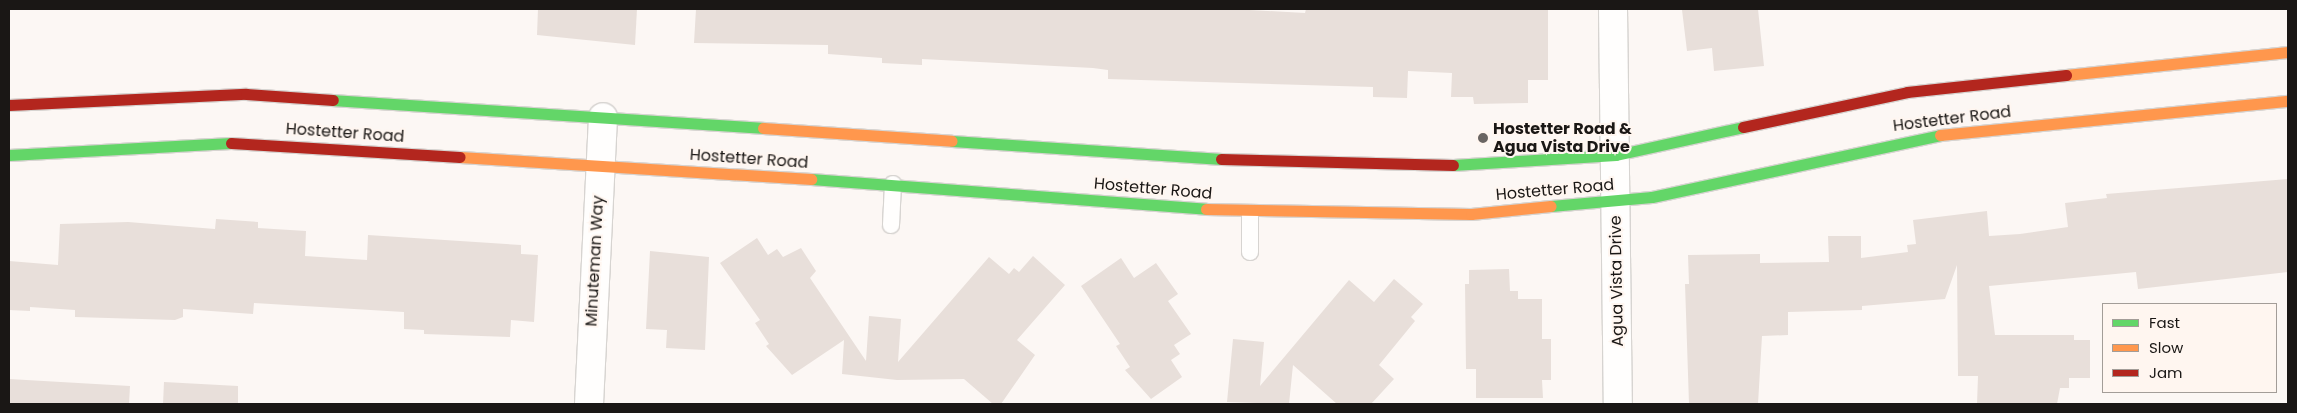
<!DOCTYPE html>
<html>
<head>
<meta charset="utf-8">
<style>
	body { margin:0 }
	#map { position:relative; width:2297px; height:413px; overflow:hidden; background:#fcf7f4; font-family:Poppins,sans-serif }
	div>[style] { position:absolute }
	.building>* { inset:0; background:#e8dfda }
	.roads { filter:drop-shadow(1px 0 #d7d4d1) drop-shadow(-1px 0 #d7d4d1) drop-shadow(0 1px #d7d4d1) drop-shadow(0 -1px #d7d4d1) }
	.lane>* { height:16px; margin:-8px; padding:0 8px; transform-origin:8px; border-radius:8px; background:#fffefd }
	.street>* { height:28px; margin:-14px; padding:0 14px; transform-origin:14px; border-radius:14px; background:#fffefd }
	.fast>* { height:11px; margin:-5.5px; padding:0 5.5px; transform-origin:5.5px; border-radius:5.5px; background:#63d668 }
	.slow>* { height:11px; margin:-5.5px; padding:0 5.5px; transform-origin:5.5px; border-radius:5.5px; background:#ff974d }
	.jam>* { height:11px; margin:-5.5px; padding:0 5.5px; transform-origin:5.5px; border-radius:5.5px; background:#b3261e }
	.dots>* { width:14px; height:14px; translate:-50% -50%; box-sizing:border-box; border:2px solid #fff6f0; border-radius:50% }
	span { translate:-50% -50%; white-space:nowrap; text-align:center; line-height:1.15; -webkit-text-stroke:4px #fff6f0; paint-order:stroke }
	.street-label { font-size:16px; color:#1a1715 }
	.poi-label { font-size:16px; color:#1a1715; font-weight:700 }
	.left { translate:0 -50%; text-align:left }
	.frame { position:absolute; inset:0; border:10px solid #1a1715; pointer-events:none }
	.legend { position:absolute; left:2102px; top:303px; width:175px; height:90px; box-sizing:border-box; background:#fff6f0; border:1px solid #a39d98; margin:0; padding:6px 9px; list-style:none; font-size:15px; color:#1a1715 }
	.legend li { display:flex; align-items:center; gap:10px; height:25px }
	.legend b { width:25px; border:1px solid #a39d98 }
</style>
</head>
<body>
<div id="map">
	<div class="building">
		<div style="clip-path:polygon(538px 9px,637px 9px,635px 45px,537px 35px)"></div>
		<div style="clip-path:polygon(696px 9px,1232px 9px,1305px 13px,1306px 9px,1548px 9px,1548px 80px,1528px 80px,1528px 103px,1474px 104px,1473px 97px,1451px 97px,1452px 73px,1408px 71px,1407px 98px,1373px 97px,1373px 87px,1108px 79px,1108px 70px,1093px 68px,922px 59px,922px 65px,882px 63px,882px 58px,828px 54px,828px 45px,694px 43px)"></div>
		<div style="clip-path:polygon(1758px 9px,1764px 66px,1714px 71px,1712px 48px,1687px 51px,1682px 10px)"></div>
		<div style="clip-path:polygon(2288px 179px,2288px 272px,2138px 289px,2136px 272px,1989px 286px,1995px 335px,2074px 335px,2074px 340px,2090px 340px,2090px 378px,2069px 378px,2069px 388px,2060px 388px,2057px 404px,1977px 404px,1978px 376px,1958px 376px,1957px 265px,1945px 299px,1862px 306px,1862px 310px,1788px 312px,1788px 335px,1762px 336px,1758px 404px,1689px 404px,1685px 284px,1689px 284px,1688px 255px,1760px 254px,1760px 263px,1829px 262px,1828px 236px,1861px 236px,1861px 258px,1908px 252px,1907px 245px,1916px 244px,1913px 220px,1987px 211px,1989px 236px,2020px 234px,2068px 227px,2065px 203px,2107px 198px,2106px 194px)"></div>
		<div style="clip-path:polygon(216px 219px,258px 222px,258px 228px,306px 231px,305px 256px,367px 260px,368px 235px,521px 245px,521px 254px,538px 255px,534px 322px,511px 320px,510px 337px,424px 334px,424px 330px,404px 329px,404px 312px,254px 303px,253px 314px,183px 309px,183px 317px,175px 320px,75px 317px,75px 310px,30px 307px,30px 311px,9px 310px,9px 261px,58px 265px,60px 224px,128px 222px,215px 229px)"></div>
		<div style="clip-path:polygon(757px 238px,768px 255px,777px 249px,783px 257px,801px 248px,816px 271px,810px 278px,866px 361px,869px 316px,901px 319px,898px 362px,989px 257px,1009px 274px,1014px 268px,1019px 272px,1033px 256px,1065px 285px,1017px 340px,1035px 355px,1001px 404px,993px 404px,964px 379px,897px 380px,842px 374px,844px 340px,792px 375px,766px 346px,769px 344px,755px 323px,760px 320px,720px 263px)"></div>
		<div style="clip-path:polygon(650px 251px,709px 257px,705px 350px,666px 348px,667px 330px,646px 329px)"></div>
		<div style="clip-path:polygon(1121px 258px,1134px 278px,1156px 263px,1178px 294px,1168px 301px,1191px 334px,1174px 345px,1180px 354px,1171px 360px,1182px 377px,1151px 399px,1125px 370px,1130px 367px,1116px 346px,1120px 344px,1081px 286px)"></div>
		<div style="clip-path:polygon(1509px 269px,1510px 291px,1518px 291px,1518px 299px,1542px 299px,1542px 339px,1551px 339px,1551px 380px,1542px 380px,1543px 398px,1476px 398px,1476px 369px,1466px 369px,1465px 284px,1469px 284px,1469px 270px)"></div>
		<div style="clip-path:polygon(1394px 279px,1423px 304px,1411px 317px,1415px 321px,1379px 365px,1394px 379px,1371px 404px,1337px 404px,1293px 365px,1289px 404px,1227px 402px,1233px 339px,1264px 342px,1260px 386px,1349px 280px,1374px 302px)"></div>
		<div style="clip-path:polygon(9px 379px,130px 386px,129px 404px,9px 404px)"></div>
		<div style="clip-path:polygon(164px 382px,238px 386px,238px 404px,163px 404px)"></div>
	</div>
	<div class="roads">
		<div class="lane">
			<div style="left:1250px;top:213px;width:39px;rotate:90deg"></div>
			<div style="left:891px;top:225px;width:41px;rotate:-87.2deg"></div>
		</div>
		<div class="street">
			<div style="left:1613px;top:9px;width:395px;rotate:89.3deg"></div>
			<div style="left:589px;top:404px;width:287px;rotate:-87.2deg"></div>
		</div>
		<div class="fast">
			<div style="left:333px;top:100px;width:431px;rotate:3.7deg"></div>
			<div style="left:952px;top:141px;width:270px;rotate:3.8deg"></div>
			<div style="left:9px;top:155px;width:222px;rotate:-3.1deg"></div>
			<div style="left:1453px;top:165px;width:163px;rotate:-3.5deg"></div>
			<div style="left:1616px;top:155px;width:130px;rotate:-12.4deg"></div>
			<div style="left:811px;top:179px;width:396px;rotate:4.3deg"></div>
			<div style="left:1551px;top:206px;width:101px;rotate:-5.1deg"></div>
			<div style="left:1652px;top:197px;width:295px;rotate:-12.1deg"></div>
		</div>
		<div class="slow">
			<div style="left:2066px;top:75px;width:223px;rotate:-5.9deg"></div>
			<div style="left:763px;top:128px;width:189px;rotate:3.9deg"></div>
			<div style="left:1940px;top:135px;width:350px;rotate:-5.6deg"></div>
			<div style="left:460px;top:157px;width:352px;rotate:3.6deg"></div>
			<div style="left:1206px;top:209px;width:265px;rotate:1.1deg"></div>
			<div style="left:1471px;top:214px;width:80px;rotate:-5.7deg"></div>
		</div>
		<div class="jam">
			<div style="left:9px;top:105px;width:237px;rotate:-2.7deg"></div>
			<div style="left:246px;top:94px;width:87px;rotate:3.9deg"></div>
			<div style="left:1743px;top:127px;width:168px;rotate:-12deg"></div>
			<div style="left:1907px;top:92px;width:160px;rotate:-6.1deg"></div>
			<div style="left:231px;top:143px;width:229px;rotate:3.5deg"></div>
			<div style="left:1221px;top:159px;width:232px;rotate:1.5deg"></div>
		</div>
	</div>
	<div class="dots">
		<div style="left:1483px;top:138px;background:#696563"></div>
	</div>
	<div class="street-label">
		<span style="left:1952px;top:119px;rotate:-7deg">Hostetter Road</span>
		<span style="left:345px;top:133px;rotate:4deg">Hostetter Road</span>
		<span style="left:749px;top:159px;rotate:4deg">Hostetter Road</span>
		<span style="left:1153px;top:189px;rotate:5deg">Hostetter Road</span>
		<span style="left:1555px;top:190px;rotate:-5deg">Hostetter Road</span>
		<span style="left:595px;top:261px;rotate:-87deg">Minuteman Way</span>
		<span style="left:1617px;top:281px;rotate:-91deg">Agua Vista Drive</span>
	</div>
	<div class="poi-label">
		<span class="left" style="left:1493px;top:138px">Hostetter Road &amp;<br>Agua Vista Drive</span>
	</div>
	<div class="frame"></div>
	<ul class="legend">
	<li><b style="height:6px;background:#63d668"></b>Fast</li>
	<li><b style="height:6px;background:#ff974d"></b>Slow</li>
	<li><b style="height:6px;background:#b3261e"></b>Jam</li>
	</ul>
</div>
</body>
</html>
